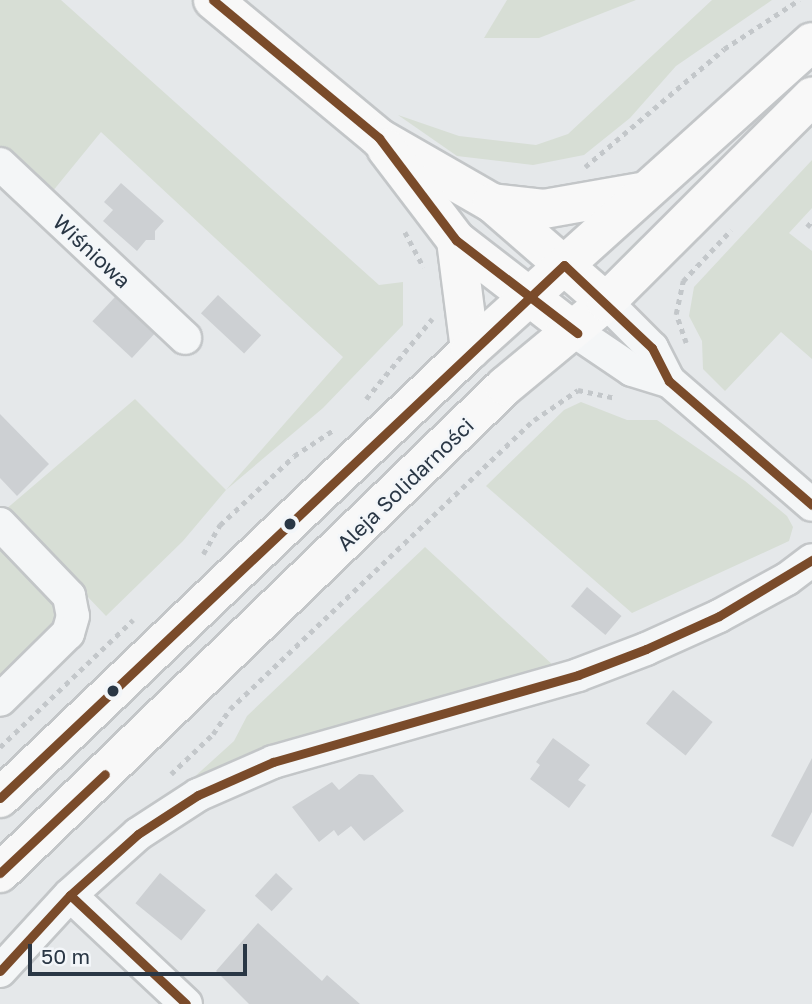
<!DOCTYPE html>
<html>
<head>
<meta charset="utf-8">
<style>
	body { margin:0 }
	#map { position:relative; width:812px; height:1004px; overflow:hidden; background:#e5e8ea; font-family:"Golos Text",sans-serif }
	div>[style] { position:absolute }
	.green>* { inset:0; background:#d7ded5 }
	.building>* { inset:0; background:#cdd0d3; transform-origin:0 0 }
	.path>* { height:4.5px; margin-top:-2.25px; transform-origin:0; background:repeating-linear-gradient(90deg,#c3c7ca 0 5px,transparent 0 10px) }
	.roads { filter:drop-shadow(2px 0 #c3c6c8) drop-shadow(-2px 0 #c3c6c8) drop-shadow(0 2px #c3c6c8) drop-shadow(0 -2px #c3c6c8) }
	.street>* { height:32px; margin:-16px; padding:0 16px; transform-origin:16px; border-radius:16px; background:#f4f6f7 }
	.secondary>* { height:38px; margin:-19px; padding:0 19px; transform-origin:19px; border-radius:19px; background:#f8f8f8 }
	.highway>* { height:38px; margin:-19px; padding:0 19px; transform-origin:19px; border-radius:19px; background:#f8f8f8 }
	.bus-1>* { height:9px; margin:-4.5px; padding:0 4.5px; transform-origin:4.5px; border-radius:4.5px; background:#7a4b2a }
	.dots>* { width:19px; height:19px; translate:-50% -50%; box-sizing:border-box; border:4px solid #f3f6f9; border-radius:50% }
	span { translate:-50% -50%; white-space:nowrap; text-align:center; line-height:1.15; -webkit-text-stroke:5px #f3f6f9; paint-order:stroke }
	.street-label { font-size:21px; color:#2a3745 }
	.scale { position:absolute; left:28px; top:944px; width:219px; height:32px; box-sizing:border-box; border:4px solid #2a3745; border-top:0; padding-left:9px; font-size:21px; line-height:24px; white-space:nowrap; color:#2a3745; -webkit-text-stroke:5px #f3f6f9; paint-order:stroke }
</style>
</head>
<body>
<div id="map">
	<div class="green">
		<div style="clip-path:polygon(0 0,61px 0,379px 285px,403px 282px,403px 325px,323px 408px,226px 490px,183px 541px,106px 616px,5px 510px,135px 399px,226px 490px,343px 357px,101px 132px,48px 197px,0 150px)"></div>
		<div style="clip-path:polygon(507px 0,636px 0,539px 38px,484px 38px)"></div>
		<div style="clip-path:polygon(712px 0,772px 0,676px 66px,630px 118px,584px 155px,533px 165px,457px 156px,398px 115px,459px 136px,536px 145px,568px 134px)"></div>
		<div style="clip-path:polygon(812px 160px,812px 208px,789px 233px,812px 251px,812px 359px,781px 332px,725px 391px,703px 369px,702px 341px,689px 316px,694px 287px)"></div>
		<div style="clip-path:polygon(581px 402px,627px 420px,657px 420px,745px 481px,787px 516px,793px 527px,789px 541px,632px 613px,486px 486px,564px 410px)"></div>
		<div style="clip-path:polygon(0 535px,54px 598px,60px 615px,59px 628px,0 687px)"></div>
		<div style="clip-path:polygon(425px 547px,554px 666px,275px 745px,191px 780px,234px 741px,247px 716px)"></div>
	</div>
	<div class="building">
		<div style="clip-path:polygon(121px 183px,164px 221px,155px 231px,155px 240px,146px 240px,137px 251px,103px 221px,113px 210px,104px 202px)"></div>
		<div style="left:218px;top:295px;width:59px;height:25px;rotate:43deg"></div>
		<div style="left:115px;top:297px;width:54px;height:33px;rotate:43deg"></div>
		<div style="clip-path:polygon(0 414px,49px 464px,17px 496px,0 478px)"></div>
		<div style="left:587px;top:587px;width:45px;height:25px;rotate:40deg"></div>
		<div style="left:673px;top:690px;width:51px;height:43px;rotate:39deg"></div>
		<div style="clip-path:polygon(553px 738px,590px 765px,578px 780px,586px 785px,569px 808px,530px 779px,540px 765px,536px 762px)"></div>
		<div style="clip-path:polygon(812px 758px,812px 812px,793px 847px,771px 836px)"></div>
		<div style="clip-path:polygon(359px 774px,373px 775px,404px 811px,364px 841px,351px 826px,338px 836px,334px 830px,319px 842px,292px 807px,332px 782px,339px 790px)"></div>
		<div style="left:160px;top:873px;width:59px;height:39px;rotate:39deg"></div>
		<div style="left:276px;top:873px;width:23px;height:31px;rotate:43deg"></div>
		<div style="clip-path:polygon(258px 923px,322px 981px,327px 975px,360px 1004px,249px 1004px,216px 971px)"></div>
	</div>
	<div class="path">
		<div style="left:585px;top:167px;width:182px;rotate:-40.3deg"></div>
		<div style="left:724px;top:49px;width:90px;rotate:-33.2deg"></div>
		<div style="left:807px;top:227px;width:8px;rotate:-50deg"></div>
		<div style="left:405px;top:232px;width:40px;rotate:62deg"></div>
		<div style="left:686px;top:343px;width:31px;rotate:-109deg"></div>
		<div style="left:676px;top:314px;width:34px;rotate:-78deg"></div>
		<div style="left:683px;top:281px;width:70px;rotate:-46.7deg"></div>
		<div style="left:366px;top:399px;width:104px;rotate:-50.5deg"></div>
		<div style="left:203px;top:554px;width:34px;rotate:-60deg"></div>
		<div style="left:220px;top:525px;width:101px;rotate:-43deg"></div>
		<div style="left:294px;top:456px;width:49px;rotate:-33.4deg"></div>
		<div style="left:0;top:747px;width:184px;rotate:-43.7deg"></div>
		<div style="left:171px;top:774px;width:58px;rotate:-43.6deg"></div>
		<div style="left:213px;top:734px;width:30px;rotate:-56deg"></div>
		<div style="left:230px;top:709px;width:419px;rotate:-43.6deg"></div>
		<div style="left:534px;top:420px;width:53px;rotate:-34.3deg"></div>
		<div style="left:578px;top:390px;width:38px;rotate:12deg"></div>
	</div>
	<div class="roads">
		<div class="street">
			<div style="left:0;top:164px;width:254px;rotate:43.2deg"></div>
			<div style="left:606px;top:302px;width:65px;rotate:45deg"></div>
			<div style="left:652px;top:348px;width:37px;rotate:63deg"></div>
			<div style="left:669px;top:381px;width:189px;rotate:40.9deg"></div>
			<div style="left:570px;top:328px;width:75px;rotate:34.1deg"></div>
			<div style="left:632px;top:370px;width:39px;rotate:17deg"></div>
			<div style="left:0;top:524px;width:100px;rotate:46.2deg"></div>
			<div style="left:69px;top:596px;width:20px;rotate:79deg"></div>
			<div style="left:73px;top:616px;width:18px;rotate:106deg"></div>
			<div style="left:68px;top:633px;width:95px;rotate:135.4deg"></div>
			<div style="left:70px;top:895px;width:159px;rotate:43.2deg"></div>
			<div style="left:0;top:971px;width:103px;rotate:-47.4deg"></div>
			<div style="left:70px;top:895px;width:91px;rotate:-41.9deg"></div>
			<div style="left:138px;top:834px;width:72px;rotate:-33deg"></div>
			<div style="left:198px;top:795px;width:82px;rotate:-23.7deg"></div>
			<div style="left:273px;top:762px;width:317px;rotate:-15.9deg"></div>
			<div style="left:578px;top:675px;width:73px;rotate:-20.9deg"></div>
			<div style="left:646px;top:649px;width:80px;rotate:-24.3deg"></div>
			<div style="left:719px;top:616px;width:77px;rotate:-28.6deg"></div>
			<div style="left:787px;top:579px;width:31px;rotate:-37deg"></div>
		</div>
		<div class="secondary">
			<div style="left:213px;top:0;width:216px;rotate:39.7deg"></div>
			<div style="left:379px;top:138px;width:130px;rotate:29.9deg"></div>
			<div style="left:492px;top:203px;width:151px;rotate:41deg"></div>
			<div style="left:386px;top:148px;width:116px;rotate:52.7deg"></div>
			<div style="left:456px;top:240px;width:144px;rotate:37.7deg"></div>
		</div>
		<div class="highway">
			<div style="left:492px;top:203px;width:52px;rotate:6.6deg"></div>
			<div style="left:544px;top:209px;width:97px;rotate:-10deg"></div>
			<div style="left:456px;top:240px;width:111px;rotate:82.7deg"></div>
			<div style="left:0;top:798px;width:649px;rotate:-43.63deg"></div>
			<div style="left:470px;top:350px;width:460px;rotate:-42deg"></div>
			<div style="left:0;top:873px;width:702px;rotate:-43.96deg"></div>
			<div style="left:505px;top:386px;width:131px;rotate:-39.7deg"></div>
			<div style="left:606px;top:302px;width:291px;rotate:-44.9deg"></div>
		</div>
	</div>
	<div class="bus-1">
		<div style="left:213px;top:0;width:216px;rotate:39.7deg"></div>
		<div style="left:379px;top:138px;width:128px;rotate:53deg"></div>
		<div style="left:456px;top:240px;width:153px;rotate:37.5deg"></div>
		<div style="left:0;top:798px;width:776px;rotate:-43.38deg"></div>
		<div style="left:564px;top:265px;width:121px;rotate:43.3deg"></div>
		<div style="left:652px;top:348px;width:37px;rotate:63deg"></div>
		<div style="left:669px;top:381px;width:189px;rotate:40.9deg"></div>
		<div style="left:0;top:873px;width:144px;rotate:-43.3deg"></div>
		<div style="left:70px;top:895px;width:159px;rotate:43.2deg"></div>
		<div style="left:0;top:971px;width:103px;rotate:-47.4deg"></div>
		<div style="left:70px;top:895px;width:91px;rotate:-41.9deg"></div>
		<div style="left:138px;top:834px;width:72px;rotate:-33deg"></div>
		<div style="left:198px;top:795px;width:82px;rotate:-23.7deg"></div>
		<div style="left:273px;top:762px;width:317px;rotate:-15.9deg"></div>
		<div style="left:578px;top:675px;width:73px;rotate:-20.9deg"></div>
		<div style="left:646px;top:649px;width:80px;rotate:-24.3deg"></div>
		<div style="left:719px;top:616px;width:109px;rotate:-31.1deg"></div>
	</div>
	<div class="dots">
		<div style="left:290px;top:524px;background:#2a3745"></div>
		<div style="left:113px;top:691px;background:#2a3745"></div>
	</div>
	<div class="street-label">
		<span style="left:92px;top:251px;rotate:43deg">Wiśniowa</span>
		<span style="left:405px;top:484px;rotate:-44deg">Aleja Solidarności</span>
	</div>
	<div class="scale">50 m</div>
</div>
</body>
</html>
